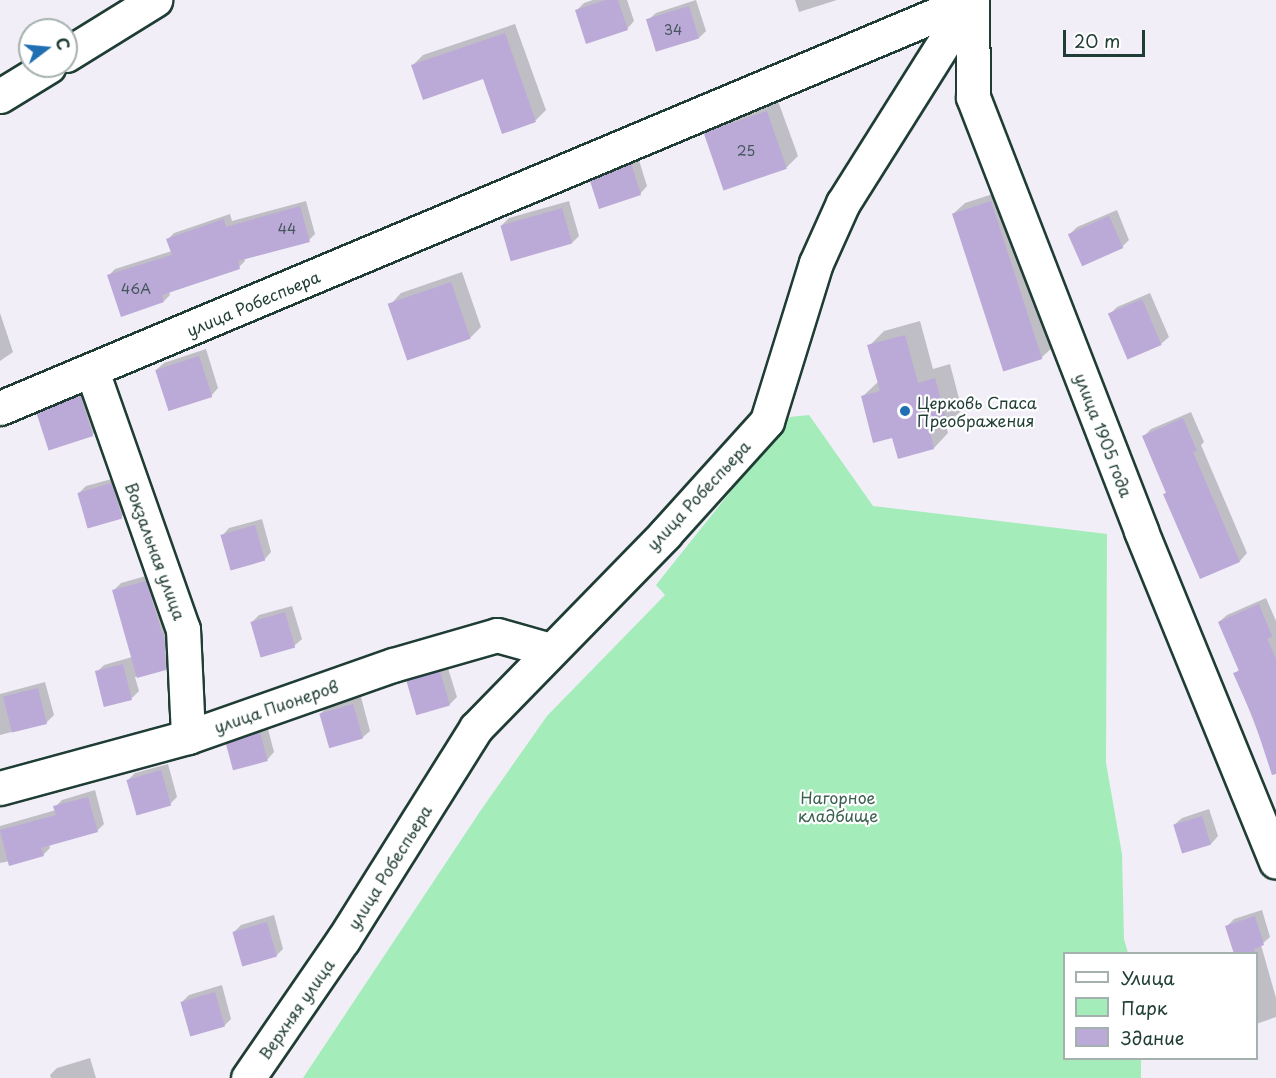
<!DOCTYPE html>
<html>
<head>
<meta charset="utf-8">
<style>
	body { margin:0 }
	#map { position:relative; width:1276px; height:1078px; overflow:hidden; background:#f1eef7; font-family:"Playpen Sans",sans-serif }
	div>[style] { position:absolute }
	.green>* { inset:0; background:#a4ecb9 }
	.shadow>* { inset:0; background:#0003 }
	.building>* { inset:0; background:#bba9d8; transform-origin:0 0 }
	.roads { filter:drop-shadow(2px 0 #1f3d34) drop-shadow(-2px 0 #1f3d34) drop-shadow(0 2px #1f3d34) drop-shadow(0 -2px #1f3d34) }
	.minor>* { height:33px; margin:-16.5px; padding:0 16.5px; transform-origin:16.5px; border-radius:16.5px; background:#fff }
	.dots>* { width:16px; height:16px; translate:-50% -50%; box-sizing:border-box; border:3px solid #fff; border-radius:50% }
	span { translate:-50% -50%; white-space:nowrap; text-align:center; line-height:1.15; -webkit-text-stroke:4.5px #fff; paint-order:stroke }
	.number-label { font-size:14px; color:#46585d }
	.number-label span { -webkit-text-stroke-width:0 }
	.street-label { font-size:16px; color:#1f3d34 }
	.poi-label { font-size:16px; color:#1f3d34 }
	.left { translate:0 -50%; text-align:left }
	.park-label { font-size:16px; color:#3a604f }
	.legend { position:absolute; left:1063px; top:952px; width:195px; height:108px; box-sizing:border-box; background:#fff; border:2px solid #a5b1ae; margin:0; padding:8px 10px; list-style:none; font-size:18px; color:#1f3d34 }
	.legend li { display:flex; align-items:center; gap:12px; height:30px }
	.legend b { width:30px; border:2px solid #a5b1ae }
	.north { position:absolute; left:18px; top:18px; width:60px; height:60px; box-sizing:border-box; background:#fff; border:2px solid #a5b1ae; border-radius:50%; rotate:74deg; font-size:16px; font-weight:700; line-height:24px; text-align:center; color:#1f3d34 }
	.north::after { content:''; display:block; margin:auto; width:21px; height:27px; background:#1f6fb2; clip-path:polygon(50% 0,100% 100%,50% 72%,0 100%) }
	.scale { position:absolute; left:1063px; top:30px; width:82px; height:27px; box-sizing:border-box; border:3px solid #1f3d34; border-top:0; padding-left:8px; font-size:18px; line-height:21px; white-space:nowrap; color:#1f3d34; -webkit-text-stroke:4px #fff; paint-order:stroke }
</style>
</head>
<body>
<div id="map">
	<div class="green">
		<div style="clip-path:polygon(809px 415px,873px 506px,1107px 534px,1106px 763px,1122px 854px,1124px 939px,1128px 953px,1064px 954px,1064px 1058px,1141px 1059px,1141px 1078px,303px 1078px,481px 810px,547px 716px,665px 595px,656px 585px,790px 417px)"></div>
	</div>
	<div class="shadow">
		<div style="clip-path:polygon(593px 0,627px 0,634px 21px,627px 29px,576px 11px,584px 3px)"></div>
		<div style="clip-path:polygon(696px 0,706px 31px,699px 38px,648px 20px,656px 13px)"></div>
		<div style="clip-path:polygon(795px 0,837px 0,799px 12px)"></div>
		<div style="clip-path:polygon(515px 24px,546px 110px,536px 120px,503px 132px,483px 77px,413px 65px,423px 55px)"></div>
		<div style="clip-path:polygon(778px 101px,798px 156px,787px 167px,726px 189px,706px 134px,717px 123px)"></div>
		<div style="clip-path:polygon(638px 157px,647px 186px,640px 194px,591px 181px,599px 174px)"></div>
		<div style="clip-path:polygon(1002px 191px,1053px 347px,1041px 358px,953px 214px,965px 203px)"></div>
		<div style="clip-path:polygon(306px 201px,315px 234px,309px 240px,244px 258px,245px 261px,239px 267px,169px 291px,170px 295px,164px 301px,109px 275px,115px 269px,172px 251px,168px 239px,174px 233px,230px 214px,232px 221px)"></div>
		<div style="clip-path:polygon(569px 201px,579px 236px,572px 243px,501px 226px,509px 218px)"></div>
		<div style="clip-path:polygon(1117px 210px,1129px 240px,1122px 247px,1070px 234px,1077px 227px)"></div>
		<div style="clip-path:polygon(462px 272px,481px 327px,470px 338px,390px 305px,401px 293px)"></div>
		<div style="clip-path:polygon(1150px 293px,1169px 337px,1161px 344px,1110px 314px,1117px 307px)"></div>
		<div style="clip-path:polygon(0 313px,13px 352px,0 361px)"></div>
		<div style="clip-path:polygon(920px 321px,933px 369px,950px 364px,962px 410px,946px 425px,948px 433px,934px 448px,893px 436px,862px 397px,879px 381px,869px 346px,884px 331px)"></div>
		<div style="clip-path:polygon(206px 349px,218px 388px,211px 396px,156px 370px,164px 363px)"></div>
		<div style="clip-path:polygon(88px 388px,100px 427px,93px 434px,50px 448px,39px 413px,46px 406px)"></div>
		<div style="clip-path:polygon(1191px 412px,1204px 442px,1201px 445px,1247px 553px,1240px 561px,1200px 577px,1144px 436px,1151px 429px)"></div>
		<div style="clip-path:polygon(119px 477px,129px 510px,121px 517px,79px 493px,86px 486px)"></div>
		<div style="clip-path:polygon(262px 519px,271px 552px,264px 560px,222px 536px,229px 528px)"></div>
		<div style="clip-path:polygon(153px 574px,169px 627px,173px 662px,165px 669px,135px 677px,139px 691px,132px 698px,97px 672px,104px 665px,132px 657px,114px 590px,121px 583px)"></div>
		<div style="clip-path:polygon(1266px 598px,1276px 621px,1276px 753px,1267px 756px,1235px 673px,1240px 669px,1219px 622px,1227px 615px)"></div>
		<div style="clip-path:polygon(292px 606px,302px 639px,294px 646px,252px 622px,259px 615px)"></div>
		<div style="clip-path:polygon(447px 665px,457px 697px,449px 705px,407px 681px,415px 674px)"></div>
		<div style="clip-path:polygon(45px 682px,54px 715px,46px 723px,0 735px,0 694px)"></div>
		<div style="clip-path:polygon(361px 697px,370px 731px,362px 738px,320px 714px,328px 706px)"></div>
		<div style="clip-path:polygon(267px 725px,274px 752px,267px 760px,227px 744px,235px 737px)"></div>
		<div style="clip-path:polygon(168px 764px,177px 797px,170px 804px,128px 780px,135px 773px)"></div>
		<div style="clip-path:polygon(95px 790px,104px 824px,97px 831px,49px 844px,50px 848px,43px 855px,0 863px,0 826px,56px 810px,55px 807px,62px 800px)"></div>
		<div style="clip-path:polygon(1209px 809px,1218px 836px,1211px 844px,1183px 852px,1174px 825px,1182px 818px)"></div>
		<div style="clip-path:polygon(1262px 910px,1270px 937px,1261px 945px,1276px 998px,1276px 1017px,1256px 1024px,1256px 954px,1235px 954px,1227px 926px,1234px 919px)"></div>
		<div style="clip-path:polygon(274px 915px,283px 949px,276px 956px,234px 932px,241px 925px)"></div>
		<div style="clip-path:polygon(222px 985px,231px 1019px,224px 1026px,182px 1002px,189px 995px)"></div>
		<div style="clip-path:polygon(90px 1058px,96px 1078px,51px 1078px,50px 1075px,57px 1068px)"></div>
	</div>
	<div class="building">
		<div style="clip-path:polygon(606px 0,618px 0,628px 30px,586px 44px,575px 10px)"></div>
		<div style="left:689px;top:6px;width:34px;height:45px;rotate:73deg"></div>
		<div style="clip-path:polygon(505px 33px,536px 122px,502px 134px,483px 79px,423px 100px,411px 65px)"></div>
		<div style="left:767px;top:111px;width:61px;height:67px;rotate:71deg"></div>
		<div style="clip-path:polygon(631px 163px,641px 195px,599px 209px,590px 181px)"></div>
		<div style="left:991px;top:201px;width:166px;height:41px;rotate:72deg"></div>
		<div style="clip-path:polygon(300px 206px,310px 242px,238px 261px,240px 269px,162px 295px,164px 302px,121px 317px,107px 275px,172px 255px,166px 239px,224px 219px,226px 227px)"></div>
		<div style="left:562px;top:208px;width:37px;height:64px;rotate:74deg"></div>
		<div style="left:1109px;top:216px;width:35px;height:45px;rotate:66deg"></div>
		<div style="left:451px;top:282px;width:60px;height:67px;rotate:71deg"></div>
		<div style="left:1142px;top:299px;width:50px;height:37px;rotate:67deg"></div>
		<div style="clip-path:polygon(905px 335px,918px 383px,935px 378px,948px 426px,930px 432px,934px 449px,898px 459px,892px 438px,873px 443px,861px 396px,880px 391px,867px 345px)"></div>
		<div style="left:199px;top:356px;width:43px;height:46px;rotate:72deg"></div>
		<div style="left:80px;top:395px;width:43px;height:47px;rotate:72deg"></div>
		<div style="clip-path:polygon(1183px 418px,1197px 451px,1193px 452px,1240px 562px,1200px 579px,1163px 494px,1166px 493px,1142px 436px)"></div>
		<div style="left:112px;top:483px;width:37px;height:36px;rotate:74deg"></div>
		<div style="left:255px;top:525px;width:37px;height:36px;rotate:74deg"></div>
		<div style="clip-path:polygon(146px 581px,162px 633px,164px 633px,166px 670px,137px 678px,112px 590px)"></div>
		<div style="clip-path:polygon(1259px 604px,1272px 636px,1267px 639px,1276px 659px,1276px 774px,1272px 775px,1254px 720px,1233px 673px,1239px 671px,1218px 622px)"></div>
		<div style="left:285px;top:612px;width:37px;height:36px;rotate:74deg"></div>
		<div style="left:123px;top:664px;width:37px;height:29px;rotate:76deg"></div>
		<div style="left:440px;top:671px;width:36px;height:35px;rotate:74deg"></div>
		<div style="left:38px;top:688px;width:37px;height:36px;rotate:76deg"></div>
		<div style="left:353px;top:704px;width:36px;height:35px;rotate:74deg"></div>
		<div style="left:260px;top:732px;width:30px;height:36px;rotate:75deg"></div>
		<div style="left:161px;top:770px;width:37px;height:36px;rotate:74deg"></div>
		<div style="clip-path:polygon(88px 797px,98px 832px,41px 848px,44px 856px,9px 866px,0 830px,56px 815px,53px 806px)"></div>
		<div style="left:1202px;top:816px;width:30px;height:30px;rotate:73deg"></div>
		<div style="clip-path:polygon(1255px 916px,1264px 945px,1254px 949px,1255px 954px,1234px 954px,1225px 926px)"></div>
		<div style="left:267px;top:922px;width:36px;height:36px;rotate:74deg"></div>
		<div style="left:215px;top:992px;width:36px;height:36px;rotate:74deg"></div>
	</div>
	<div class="roads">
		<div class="minor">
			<div style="left:972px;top:0;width:97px;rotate:89.4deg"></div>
			<div style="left:973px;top:97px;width:465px;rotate:68.8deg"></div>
			<div style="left:1141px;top:531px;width:357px;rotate:67.8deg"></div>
			<div style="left:66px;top:55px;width:105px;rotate:-31.7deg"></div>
			<div style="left:0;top:96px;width:57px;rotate:-31.5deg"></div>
			<div style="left:92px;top:371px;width:274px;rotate:70.6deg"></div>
			<div style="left:183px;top:629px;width:108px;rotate:87.3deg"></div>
			<div style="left:0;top:408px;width:1053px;rotate:-22.79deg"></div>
			<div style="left:0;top:788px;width:195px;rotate:-15.2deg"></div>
			<div style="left:188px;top:737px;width:217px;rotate:-19.4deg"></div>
			<div style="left:393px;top:665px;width:108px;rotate:-16.1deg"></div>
			<div style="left:497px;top:635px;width:55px;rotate:15.8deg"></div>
			<div style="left:248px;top:1078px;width:168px;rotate:-55.5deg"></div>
			<div style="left:343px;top:940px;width:250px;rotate:-57.9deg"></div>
			<div style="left:476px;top:728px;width:271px;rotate:-45.7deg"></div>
			<div style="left:665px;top:534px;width:152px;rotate:-47.9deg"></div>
			<div style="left:767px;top:421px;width:165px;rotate:-72.8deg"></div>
			<div style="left:816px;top:263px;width:66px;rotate:-65.8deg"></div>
			<div style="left:843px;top:203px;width:240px;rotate:-57.8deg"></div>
		</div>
	</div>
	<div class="dots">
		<div style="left:905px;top:411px;background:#1f6fb2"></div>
	</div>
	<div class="number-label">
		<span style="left:673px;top:30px">34</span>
		<span style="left:746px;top:151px">25</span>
		<span style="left:287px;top:229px">44</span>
		<span style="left:136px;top:289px">46А</span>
	</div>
	<div class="street-label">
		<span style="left:253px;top:303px;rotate:-23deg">улица Робеспьера</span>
		<span style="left:1104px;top:435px;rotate:69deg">улица 1905 года</span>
		<span style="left:698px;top:495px;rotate:-47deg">улица Робеспьера</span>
		<span style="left:156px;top:551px;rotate:70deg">Вокзальная улица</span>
		<span style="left:276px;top:706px;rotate:-19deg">улица Пионеров</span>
		<span style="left:389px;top:867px;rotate:-58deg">улица Робеспьера</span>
		<span style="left:296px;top:1009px;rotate:-55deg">Верхняя улица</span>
	</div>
	<div class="poi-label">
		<span class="left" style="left:917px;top:411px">Церковь Спаса<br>Преображения</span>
	</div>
	<div class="park-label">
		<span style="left:838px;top:806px">Нагорное<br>кладбище</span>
	</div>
	<ul class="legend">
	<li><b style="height:8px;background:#fff"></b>Улица</li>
	<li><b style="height:16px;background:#a4ecb9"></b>Парк</li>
	<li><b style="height:16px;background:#bba9d8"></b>Здание</li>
	</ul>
	<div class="north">С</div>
	<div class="scale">20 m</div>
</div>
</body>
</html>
